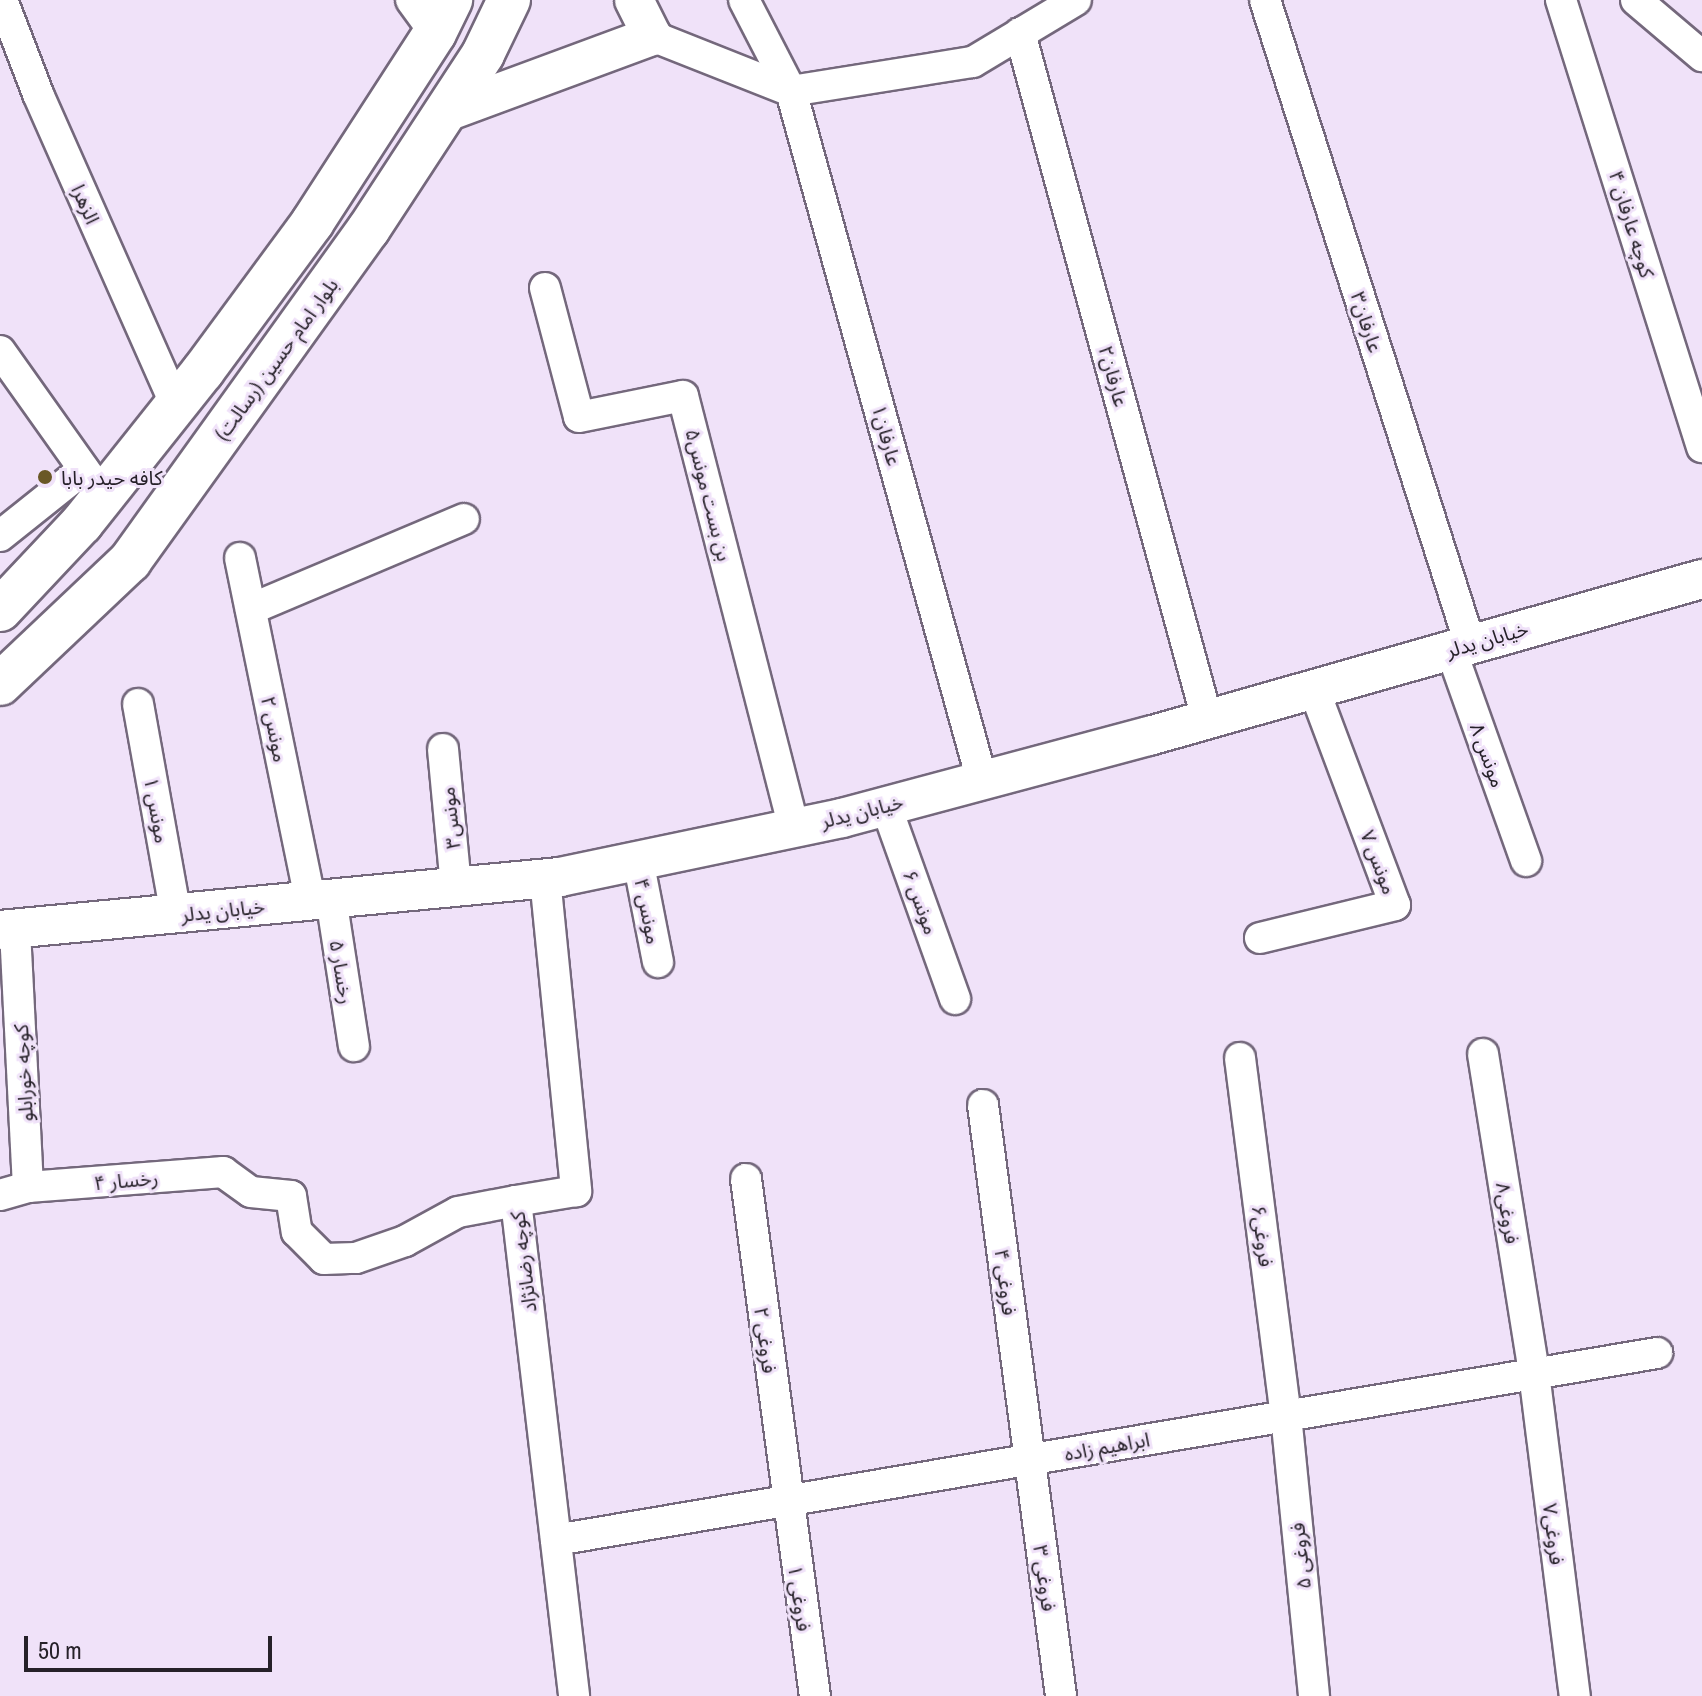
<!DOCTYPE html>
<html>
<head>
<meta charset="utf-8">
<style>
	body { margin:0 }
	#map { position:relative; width:1702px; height:1696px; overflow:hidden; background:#f0e2f9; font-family:"Archivo Narrow","Noto Sans Arabic",sans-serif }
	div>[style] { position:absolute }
	.roads { filter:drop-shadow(2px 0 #74687c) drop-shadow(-2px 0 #74687c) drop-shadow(0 2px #74687c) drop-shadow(0 -2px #74687c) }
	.minor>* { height:30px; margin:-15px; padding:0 15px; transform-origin:15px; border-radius:15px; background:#fff }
	.tertiary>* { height:38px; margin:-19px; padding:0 19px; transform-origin:19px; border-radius:19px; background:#fff }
	.secondary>* { height:42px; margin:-21px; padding:0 21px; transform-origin:21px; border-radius:21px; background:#fff }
	.dots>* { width:22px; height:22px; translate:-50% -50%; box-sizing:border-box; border:4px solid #f0e2f9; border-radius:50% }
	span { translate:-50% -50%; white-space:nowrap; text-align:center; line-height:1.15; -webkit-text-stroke:6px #f0e2f9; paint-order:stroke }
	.street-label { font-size:20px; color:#262129 }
	.poi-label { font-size:20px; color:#262129 }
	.left { translate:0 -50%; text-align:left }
	.scale { position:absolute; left:24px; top:1636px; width:248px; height:36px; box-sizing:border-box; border:4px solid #262129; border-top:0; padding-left:10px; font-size:24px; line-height:28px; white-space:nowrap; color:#262129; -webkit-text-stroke:6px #f0e2f9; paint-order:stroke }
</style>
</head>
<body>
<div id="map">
	<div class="roads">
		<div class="minor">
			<div style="left:2px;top:0;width:101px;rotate:69deg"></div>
			<div style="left:38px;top:94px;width:340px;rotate:66.1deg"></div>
			<div style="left:411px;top:0;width:41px;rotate:54deg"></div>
			<div style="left:744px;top:0;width:102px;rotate:62.7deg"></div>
			<div style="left:791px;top:91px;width:715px;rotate:74.51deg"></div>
			<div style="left:1265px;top:0;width:676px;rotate:72.34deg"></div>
			<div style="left:1561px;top:0;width:469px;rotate:72.5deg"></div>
			<div style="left:1636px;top:0;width:87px;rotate:40.3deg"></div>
			<div style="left:1020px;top:33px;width:711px;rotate:74.75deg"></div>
			<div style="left:652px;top:36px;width:149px;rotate:21.6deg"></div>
			<div style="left:791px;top:91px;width:184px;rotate:-9.1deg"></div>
			<div style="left:973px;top:62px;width:120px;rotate:-31deg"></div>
			<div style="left:545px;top:288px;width:133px;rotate:75.2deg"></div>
			<div style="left:579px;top:417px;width:106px;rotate:-11.4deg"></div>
			<div style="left:683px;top:396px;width:446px;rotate:75.6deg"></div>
			<div style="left:0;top:351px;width:178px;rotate:54.6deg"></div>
			<div style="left:0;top:536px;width:107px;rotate:-38.6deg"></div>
			<div style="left:240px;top:558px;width:349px;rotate:78.4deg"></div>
			<div style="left:251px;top:609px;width:231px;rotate:-22.9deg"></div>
			<div style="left:1451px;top:650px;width:224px;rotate:70.4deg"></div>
			<div style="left:138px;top:704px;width:214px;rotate:79.8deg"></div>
			<div style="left:443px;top:749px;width:138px;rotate:84.6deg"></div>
			<div style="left:886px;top:806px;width:205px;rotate:70.3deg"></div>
			<div style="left:638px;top:860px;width:104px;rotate:78.9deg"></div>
			<div style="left:545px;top:878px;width:315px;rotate:84.3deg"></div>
			<div style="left:576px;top:1191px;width:61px;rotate:170.5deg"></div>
			<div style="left:516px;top:1201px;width:498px;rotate:83.3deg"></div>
			<div style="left:331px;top:898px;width:150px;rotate:81.2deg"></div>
			<div style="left:1260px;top:938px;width:139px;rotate:-13.7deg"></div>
			<div style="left:1395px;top:905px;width:231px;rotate:-110.6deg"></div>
			<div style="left:1483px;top:1054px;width:323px;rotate:80.9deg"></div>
			<div style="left:1534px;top:1373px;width:326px;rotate:82.8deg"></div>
			<div style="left:1240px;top:1058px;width:360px;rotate:82.7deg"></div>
			<div style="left:1286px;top:1415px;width:282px;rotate:84.3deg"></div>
			<div style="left:983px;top:1105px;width:596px;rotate:82.48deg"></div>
			<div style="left:746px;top:1179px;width:522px;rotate:82.4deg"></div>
			<div style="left:28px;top:1187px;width:196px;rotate:-4.4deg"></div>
			<div style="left:223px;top:1172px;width:34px;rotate:36deg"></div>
			<div style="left:251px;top:1192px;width:40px;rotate:5.7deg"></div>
			<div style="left:291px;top:1196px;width:36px;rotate:81deg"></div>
			<div style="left:297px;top:1232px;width:38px;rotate:45deg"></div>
			<div style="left:324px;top:1259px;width:32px;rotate:-2deg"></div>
			<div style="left:356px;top:1258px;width:52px;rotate:-19.1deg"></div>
			<div style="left:405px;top:1241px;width:60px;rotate:-28.7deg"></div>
			<div style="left:458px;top:1212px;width:59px;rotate:-10.7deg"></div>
			<div style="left:0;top:1195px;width:29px;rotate:-16deg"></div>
			<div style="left:28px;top:1187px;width:258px;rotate:-92.9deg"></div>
			<div style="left:556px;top:1540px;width:1117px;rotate:-9.64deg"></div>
		</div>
		<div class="tertiary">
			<div style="left:444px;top:113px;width:222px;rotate:-20.3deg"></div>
			<div style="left:652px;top:36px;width:40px;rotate:-116.6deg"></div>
			<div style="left:0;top:930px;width:563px;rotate:-5.41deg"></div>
			<div style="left:560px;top:877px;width:288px;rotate:-11.8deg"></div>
			<div style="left:842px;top:818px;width:318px;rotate:-15deg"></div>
			<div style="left:1149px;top:736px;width:575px;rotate:-15.85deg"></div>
		</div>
		<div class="secondary">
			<div style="left:0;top:610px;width:120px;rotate:-46.7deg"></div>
			<div style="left:82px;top:523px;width:194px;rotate:-51.5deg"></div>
			<div style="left:203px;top:371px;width:184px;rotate:-53.6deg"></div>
			<div style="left:312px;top:223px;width:226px;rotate:-57.1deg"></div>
			<div style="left:435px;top:33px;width:37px;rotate:-64deg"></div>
			<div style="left:0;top:684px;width:179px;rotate:-43.4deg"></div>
			<div style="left:130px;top:561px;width:408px;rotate:-54.3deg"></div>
			<div style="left:368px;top:230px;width:210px;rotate:-56.8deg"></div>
			<div style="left:483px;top:54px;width:60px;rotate:-64.3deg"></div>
		</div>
	</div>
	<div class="dots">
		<div style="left:45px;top:477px;background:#6a5826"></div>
	</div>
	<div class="street-label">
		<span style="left:86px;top:204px;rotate:66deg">الزهرا</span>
		<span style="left:1632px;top:224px;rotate:73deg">کوچه عارفان ۴</span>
		<span style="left:1367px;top:322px;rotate:72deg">عارفان۳</span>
		<span style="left:276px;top:359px;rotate:-54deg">بلوار امام حسین (رسالت)</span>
		<span style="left:1114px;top:376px;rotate:75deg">عارفان۲</span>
		<span style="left:887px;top:435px;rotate:75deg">عارفان۱</span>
		<span style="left:709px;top:495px;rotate:76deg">بن بست مونس۵</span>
		<span style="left:1487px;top:639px;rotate:-16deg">خیابان یدلر</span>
		<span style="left:275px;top:729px;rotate:79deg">مونس ۲</span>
		<span style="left:1488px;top:755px;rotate:70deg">مونس ۸</span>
		<span style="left:157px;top:810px;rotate:80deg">مونس ۱</span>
		<span style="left:862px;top:811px;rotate:-14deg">خیابان یدلر</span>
		<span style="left:450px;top:818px;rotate:-96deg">مونس۳</span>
		<span style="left:1379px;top:862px;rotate:69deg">مونس ۷</span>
		<span style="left:921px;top:902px;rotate:70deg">مونس ۶</span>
		<span style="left:223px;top:910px;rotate:-6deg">خیابان یدلر</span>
		<span style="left:648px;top:911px;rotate:79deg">مونس ۴</span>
		<span style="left:342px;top:972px;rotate:81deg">رخسار ۵</span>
		<span style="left:23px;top:1073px;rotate:-93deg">کوچه خورابلو</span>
		<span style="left:126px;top:1180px;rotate:-5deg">رخسار ۴</span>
		<span style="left:1508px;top:1213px;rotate:81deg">فروغی۸</span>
		<span style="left:1263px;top:1236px;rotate:83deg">فروغی۶</span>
		<span style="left:523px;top:1262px;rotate:-97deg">کوچه رضانژاد</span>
		<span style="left:1006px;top:1282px;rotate:83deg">فروغی ۴</span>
		<span style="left:766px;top:1340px;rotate:83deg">فروغی ۲</span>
		<span style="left:1107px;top:1446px;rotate:-10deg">ابراهیم زاده</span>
		<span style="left:1554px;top:1534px;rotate:83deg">فروغی۷</span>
		<span style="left:1300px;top:1556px;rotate:-96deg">فروغی ۵</span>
		<span style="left:1045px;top:1578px;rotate:82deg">فروغی ۳</span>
		<span style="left:800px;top:1598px;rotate:82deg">فروغی ۱</span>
	</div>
	<div class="poi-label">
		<span class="left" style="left:61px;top:477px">کافه حیدر بابا</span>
	</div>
	<div class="scale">50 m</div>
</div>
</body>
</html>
